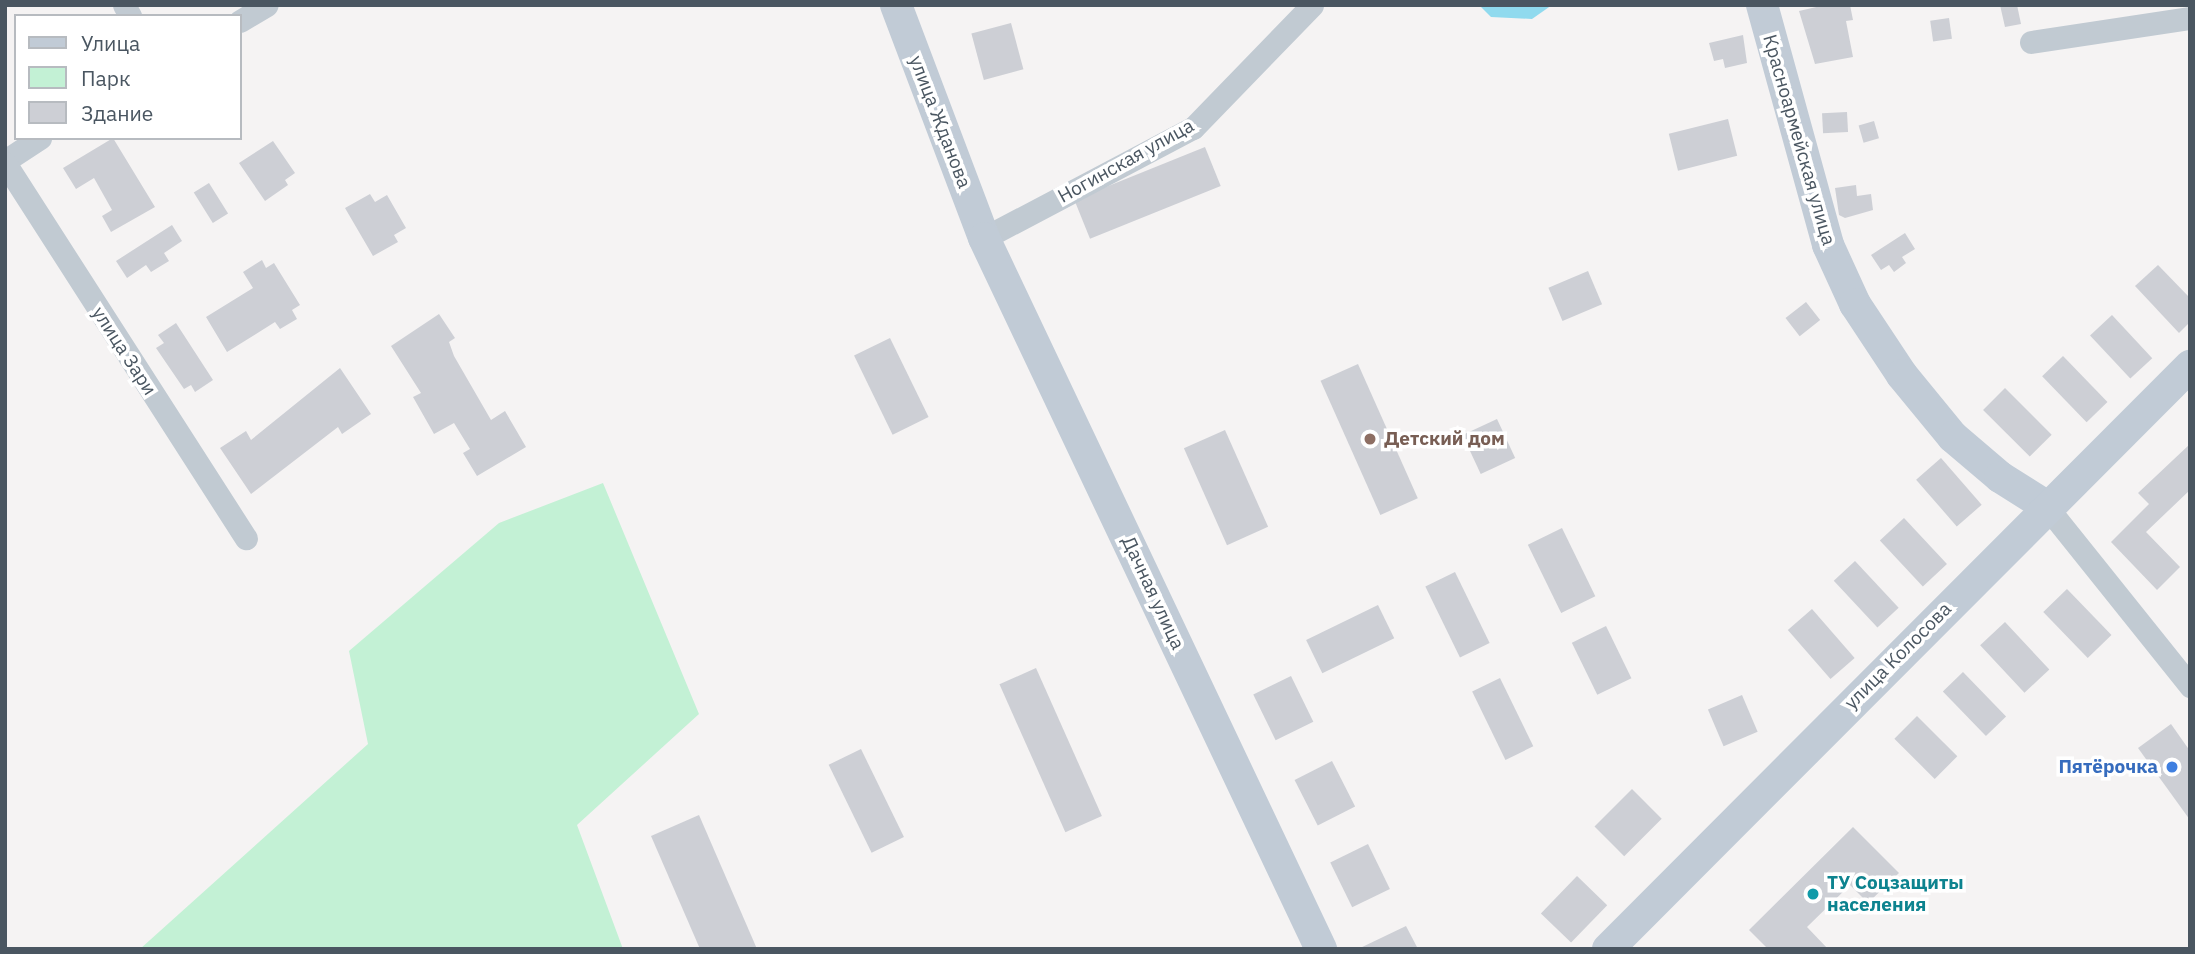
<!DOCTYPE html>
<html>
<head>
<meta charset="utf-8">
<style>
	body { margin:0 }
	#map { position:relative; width:2195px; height:954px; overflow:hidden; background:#f5f3f3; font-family:"IBM Plex Sans",sans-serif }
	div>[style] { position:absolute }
	.green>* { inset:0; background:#c3f1d5 }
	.water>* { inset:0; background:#90daee }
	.building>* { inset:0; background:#cdcfd5; transform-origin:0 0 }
	.street>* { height:23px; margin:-11.5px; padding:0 11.5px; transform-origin:11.5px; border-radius:11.5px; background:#c1cad2 }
	.secondary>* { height:32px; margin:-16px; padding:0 16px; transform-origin:16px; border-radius:16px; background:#c1cbd6 }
	.dots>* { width:19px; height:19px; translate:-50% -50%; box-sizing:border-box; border:4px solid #fff; border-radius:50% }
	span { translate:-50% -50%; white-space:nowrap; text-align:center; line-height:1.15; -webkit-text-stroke:7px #fff; paint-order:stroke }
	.street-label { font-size:19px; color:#4a5661 }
	.education-label { font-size:19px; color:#785e54; font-weight:700 }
	.left { translate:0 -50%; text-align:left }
	.shop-label { font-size:19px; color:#366cbe; font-weight:700 }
	.right { translate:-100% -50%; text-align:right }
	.culture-label { font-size:19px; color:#0d838f; font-weight:700 }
	.frame { position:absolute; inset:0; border:7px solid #4a5661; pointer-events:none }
	.legend { position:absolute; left:14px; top:14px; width:228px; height:126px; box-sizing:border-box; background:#fff; border:2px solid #b7bbc0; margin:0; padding:9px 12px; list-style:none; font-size:21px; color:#4a5661 }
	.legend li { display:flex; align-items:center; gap:14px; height:35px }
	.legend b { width:35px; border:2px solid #b7bbc0 }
</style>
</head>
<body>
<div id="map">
	<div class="green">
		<div style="clip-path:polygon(603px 483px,699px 714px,577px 825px,623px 949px,140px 949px,368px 744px,349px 651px,499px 523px)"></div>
	</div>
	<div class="water">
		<div style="clip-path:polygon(1479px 5px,1552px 5px,1532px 19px,1491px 17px)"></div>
	</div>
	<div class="building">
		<div style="clip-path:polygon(1825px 5px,1850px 5px,1853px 20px,1846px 21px,1853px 57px,1815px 64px,1799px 11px)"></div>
		<div style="clip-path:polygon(2000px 5px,2017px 5px,2021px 24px,2005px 27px)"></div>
		<div style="left:1949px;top:18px;width:21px;height:19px;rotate:82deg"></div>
		<div style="left:1011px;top:23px;width:48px;height:41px;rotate:75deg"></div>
		<div style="clip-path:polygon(1743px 35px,1747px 63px,1725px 68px,1723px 59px,1714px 61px,1709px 43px)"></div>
		<div style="left:1847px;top:112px;width:20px;height:25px;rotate:87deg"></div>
		<div style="left:1728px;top:119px;width:38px;height:61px;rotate:76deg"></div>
		<div style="left:1874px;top:121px;width:18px;height:16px;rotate:74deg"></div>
		<div style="clip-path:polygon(113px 138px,155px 207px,111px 232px,102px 216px,112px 210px,94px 178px,76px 189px,63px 168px)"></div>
		<div style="clip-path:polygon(273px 141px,295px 173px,285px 180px,288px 185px,265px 201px,239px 163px)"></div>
		<div style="left:1205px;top:147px;width:42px;height:141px;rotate:68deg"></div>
		<div style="left:209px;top:183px;width:36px;height:18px;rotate:58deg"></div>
		<div style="clip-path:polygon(1856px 185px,1857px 196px,1871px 194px,1873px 210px,1845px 218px,1839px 215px,1835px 188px)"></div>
		<div style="clip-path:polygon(370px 194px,375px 202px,387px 195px,406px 228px,394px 235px,398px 242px,373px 256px,345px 208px)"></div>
		<div style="clip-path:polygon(172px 225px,182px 241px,164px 253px,169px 261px,151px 272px,146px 265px,127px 278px,116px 261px)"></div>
		<div style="clip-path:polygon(1905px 233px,1915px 249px,1902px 257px,1906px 263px,1894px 272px,1889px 265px,1881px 270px,1871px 255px)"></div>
		<div style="clip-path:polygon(262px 260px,266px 268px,274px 263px,300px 305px,292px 310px,297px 319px,280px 329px,275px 322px,227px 352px,206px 317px,253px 288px,243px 272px)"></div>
		<div style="clip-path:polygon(2158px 265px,2190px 298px,2190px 322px,2179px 333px,2135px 286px)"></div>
		<div style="left:1588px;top:271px;width:36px;height:43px;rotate:67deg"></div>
		<div style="left:1806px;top:302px;width:23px;height:26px;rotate:52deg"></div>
		<div style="clip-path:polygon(439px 314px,455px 338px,449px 342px,454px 356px,491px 420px,505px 411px,526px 447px,477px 476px,463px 453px,470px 449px,454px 423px,434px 434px,413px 397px,421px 393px,391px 346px)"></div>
		<div style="left:2112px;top:315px;width:59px;height:30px;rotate:47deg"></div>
		<div style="clip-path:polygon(176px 323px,213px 380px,195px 392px,191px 385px,184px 389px,156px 348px,164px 343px,158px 335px)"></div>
		<div style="left:890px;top:338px;width:88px;height:40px;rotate:64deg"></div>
		<div style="left:2063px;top:356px;width:64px;height:29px;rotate:46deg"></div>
		<div style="left:1358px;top:364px;width:147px;height:41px;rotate:66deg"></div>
		<div style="clip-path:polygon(340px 368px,371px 414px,342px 434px,338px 427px,251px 494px,220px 448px,246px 431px,251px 440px)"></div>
		<div style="left:2005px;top:388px;width:66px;height:31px;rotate:45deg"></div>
		<div style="left:1497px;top:419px;width:43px;height:38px;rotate:65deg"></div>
		<div style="left:1225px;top:430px;width:106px;height:45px;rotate:66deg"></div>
		<div style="clip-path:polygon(2190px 444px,2190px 490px,2146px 532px,2180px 567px,2157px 590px,2111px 542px,2149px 504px,2138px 493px)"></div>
		<div style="left:1941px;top:458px;width:62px;height:33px;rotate:49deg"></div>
		<div style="left:1904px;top:518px;width:63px;height:33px;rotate:47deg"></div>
		<div style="left:1562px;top:528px;width:76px;height:38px;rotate:64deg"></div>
		<div style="left:1855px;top:561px;width:64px;height:29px;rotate:47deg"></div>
		<div style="left:1455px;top:572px;width:79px;height:33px;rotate:64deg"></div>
		<div style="left:2067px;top:589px;width:64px;height:33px;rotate:46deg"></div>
		<div style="left:1378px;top:605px;width:37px;height:80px;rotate:64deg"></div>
		<div style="left:1812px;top:609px;width:65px;height:32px;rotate:49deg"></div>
		<div style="left:2005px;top:622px;width:65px;height:34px;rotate:47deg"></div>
		<div style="left:1606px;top:626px;width:58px;height:38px;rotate:64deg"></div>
		<div style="left:1036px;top:668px;width:162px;height:40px;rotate:66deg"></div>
		<div style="left:1963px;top:672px;width:62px;height:28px;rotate:46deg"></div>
		<div style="left:1291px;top:676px;width:51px;height:42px;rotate:64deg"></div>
		<div style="left:1500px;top:678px;width:76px;height:31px;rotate:64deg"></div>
		<div style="left:1742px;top:695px;width:40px;height:37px;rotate:67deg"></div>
		<div style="left:1917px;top:716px;width:57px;height:32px;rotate:45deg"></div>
		<div style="clip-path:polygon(2171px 724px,2190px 751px,2190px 820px,2138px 748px)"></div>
		<div style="left:861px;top:749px;width:98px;height:36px;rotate:64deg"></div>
		<div style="left:1332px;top:761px;width:51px;height:42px;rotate:63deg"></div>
		<div style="left:1632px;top:789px;width:42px;height:53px;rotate:45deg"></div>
		<div style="clip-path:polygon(699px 815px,757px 949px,700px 949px,651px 836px)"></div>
		<div style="clip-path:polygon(1853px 827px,1899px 873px,1868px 903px,1850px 885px,1807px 927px,1828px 949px,1768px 949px,1749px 930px)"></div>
		<div style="left:1368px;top:844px;width:50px;height:42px;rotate:64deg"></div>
		<div style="left:1577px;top:876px;width:42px;height:52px;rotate:44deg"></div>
		<div style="clip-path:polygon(1406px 926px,1418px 949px,1358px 949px)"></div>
	</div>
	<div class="street">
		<div style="left:124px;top:5px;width:13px;rotate:61deg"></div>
		<div style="left:240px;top:21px;width:31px;rotate:-31deg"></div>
		<div style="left:2031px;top:42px;width:161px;rotate:-8.6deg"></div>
		<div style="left:5px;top:161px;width:42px;rotate:-33.3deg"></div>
		<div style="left:5px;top:163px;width:446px;rotate:57.3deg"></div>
		<div style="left:984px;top:238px;width:236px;rotate:-27.8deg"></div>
		<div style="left:1193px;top:128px;width:171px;rotate:-45.9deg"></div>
		<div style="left:2046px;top:506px;width:231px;rotate:51.3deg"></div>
	</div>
	<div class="secondary">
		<div style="left:896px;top:5px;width:249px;rotate:69.3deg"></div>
		<div style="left:984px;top:238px;width:787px;rotate:64.64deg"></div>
		<div style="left:1762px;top:5px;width:249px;rotate:74.6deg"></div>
		<div style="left:1828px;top:245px;width:65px;rotate:65.4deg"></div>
		<div style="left:1855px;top:304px;width:85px;rotate:56.5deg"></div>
		<div style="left:1902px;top:375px;width:80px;rotate:50.6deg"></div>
		<div style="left:1953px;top:437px;width:62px;rotate:40.4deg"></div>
		<div style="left:2000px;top:477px;width:54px;rotate:32.2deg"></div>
		<div style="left:1608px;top:949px;width:824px;rotate:-45.05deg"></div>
	</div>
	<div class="dots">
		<div style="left:1370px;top:439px;background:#8d6e63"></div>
		<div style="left:2172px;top:767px;background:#3f7fe0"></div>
		<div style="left:1813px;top:894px;background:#0f9aa8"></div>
	</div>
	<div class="street-label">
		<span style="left:940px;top:122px;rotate:69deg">улица Жданова</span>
		<span style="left:1799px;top:140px;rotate:74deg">Красноармейская улица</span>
		<span style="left:1126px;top:161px;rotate:-29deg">Ногинская улица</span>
		<span style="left:124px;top:351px;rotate:57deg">улица Зари</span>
		<span style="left:1153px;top:593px;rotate:65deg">Дачная улица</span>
		<span style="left:1898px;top:656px;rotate:-45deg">улица Колосова</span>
	</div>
	<div class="education-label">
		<span class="left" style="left:1384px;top:439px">Детский дом</span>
	</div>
	<div class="shop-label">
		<span class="right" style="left:2158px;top:767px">Пятёрочка</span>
	</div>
	<div class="culture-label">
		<span class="left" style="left:1827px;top:894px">ТУ Соцзащиты<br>населения</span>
	</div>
	<div class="frame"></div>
	<ul class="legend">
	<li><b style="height:9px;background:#c1cbd6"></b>Улица</li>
	<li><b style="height:19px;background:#c3f1d5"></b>Парк</li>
	<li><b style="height:19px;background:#cdcfd5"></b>Здание</li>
	</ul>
</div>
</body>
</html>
